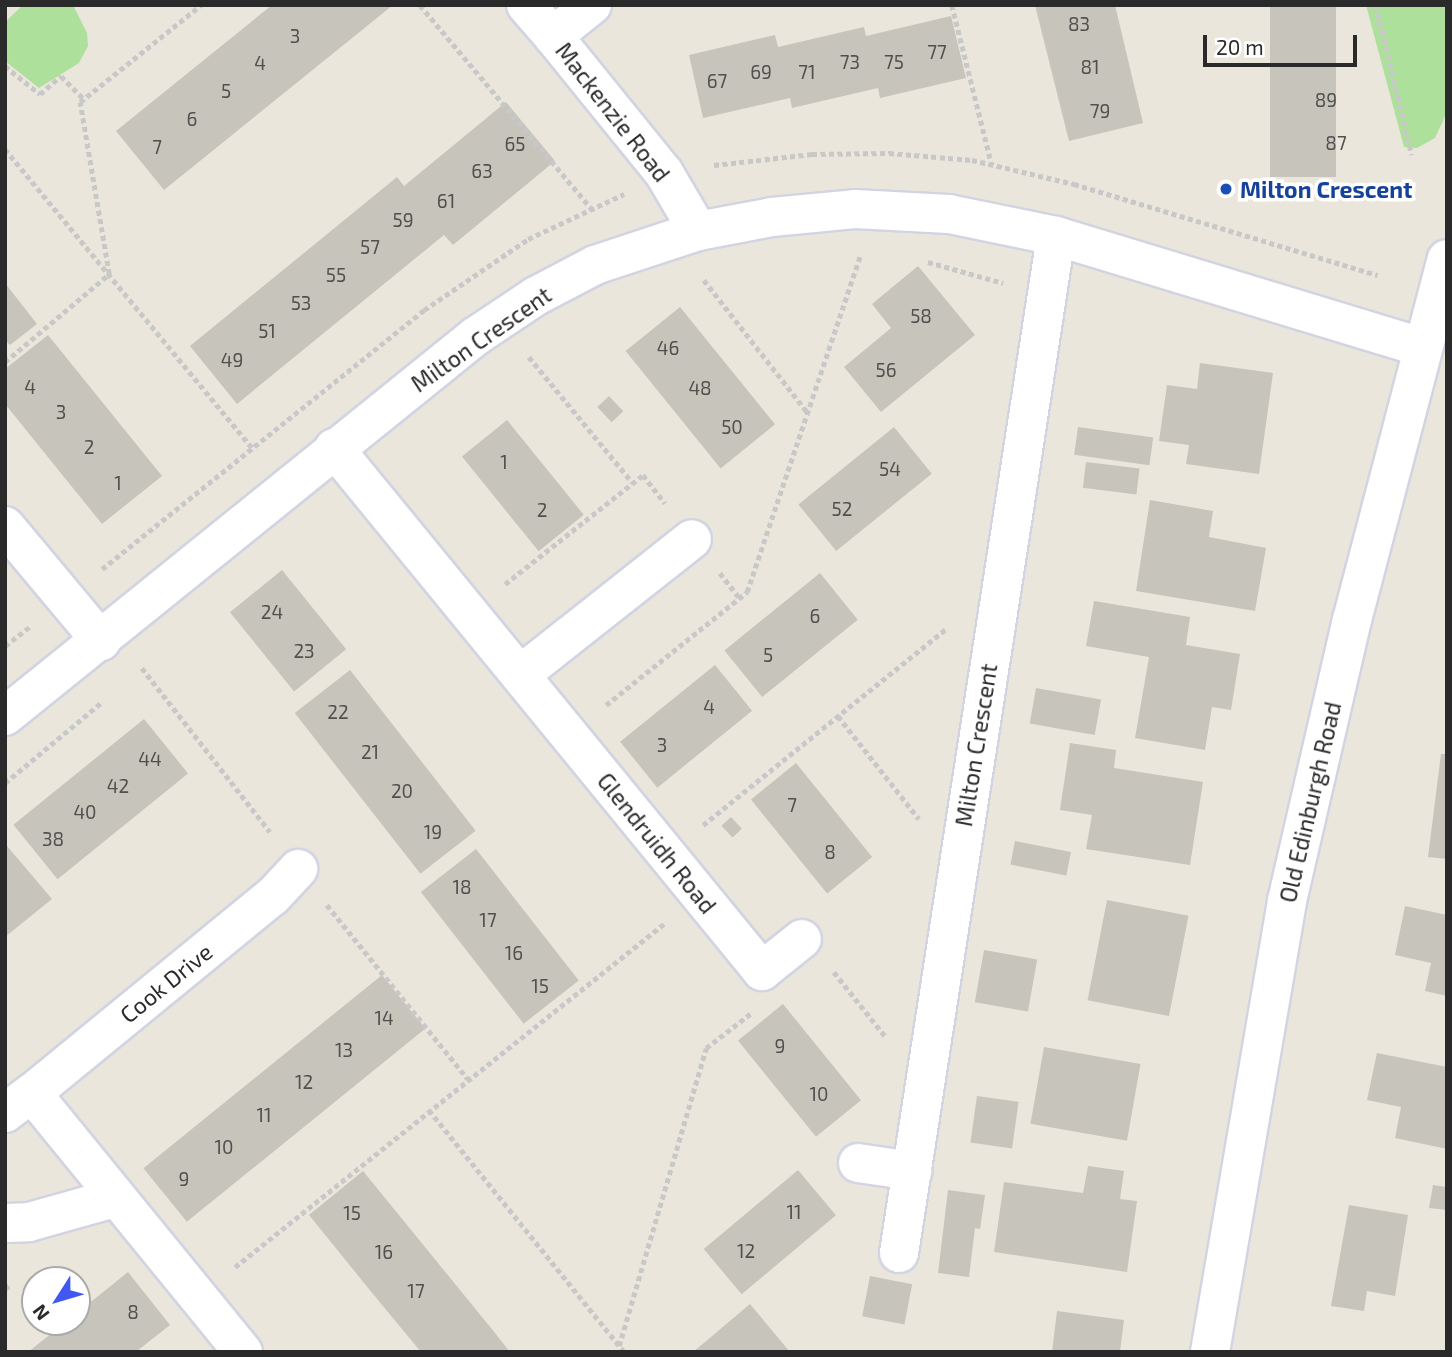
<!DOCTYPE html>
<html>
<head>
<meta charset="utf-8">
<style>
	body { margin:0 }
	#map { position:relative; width:1452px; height:1357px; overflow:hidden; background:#ebe6dc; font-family:"Exo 2",sans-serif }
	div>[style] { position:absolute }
	.green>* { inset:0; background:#ade09b }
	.building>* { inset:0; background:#c7c4bb; transform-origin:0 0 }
	.path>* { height:4.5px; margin-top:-2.25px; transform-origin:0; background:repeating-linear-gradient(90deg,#c8c8c8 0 5px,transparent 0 8.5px) }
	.roads { filter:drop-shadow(2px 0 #d2d4e2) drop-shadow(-2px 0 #d2d4e2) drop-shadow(0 2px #d2d4e2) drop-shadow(0 -2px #d2d4e2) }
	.minor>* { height:38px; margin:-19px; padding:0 19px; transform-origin:19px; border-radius:19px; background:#fff }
	.tertiary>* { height:38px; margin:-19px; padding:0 19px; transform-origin:19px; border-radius:19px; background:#fff }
	.dots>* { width:19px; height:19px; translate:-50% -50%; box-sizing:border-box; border:4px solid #fff; border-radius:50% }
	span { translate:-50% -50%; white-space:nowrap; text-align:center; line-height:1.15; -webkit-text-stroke:7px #fff; paint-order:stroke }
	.number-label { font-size:19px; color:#51504e }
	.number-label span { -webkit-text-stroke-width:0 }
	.street-label { font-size:23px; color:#2a2a2a }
	.transit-label { font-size:23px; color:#164399; font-weight:700 }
	.left { translate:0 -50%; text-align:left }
	.frame { position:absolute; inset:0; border:7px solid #2a2a2a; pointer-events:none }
	.north { position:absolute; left:21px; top:1266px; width:70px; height:70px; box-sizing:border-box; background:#fff; border:2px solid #aaa; border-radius:50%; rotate:233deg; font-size:19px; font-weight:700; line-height:28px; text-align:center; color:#2a2a2a }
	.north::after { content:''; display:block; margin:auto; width:24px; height:32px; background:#4257f2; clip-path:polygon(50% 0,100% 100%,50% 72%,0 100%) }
	.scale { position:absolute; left:1203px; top:35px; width:154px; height:32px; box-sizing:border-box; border:4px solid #2a2a2a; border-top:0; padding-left:9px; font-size:21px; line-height:24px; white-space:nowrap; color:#2a2a2a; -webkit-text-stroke:5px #fff; paint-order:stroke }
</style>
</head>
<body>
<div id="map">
	<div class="green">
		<div style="clip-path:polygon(23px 5px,73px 5px,87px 33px,88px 46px,79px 63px,39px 88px,5px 61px,5px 22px)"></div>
		<div style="clip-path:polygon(1366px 5px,1447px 5px,1447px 112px,1435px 138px,1417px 148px,1404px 147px)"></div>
	</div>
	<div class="building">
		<div style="clip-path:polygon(272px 5px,393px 5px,164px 190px,116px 131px)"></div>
		<div style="clip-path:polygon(1035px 5px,1115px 5px,1143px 123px,1069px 141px)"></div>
		<div style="left:1270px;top:5px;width:66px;height:172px"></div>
		<div style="clip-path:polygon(951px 16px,966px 78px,880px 98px,878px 88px,792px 108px,790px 98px,703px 118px,689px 55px,775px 35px,778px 47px,864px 27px,866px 36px)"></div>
		<div style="clip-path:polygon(506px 102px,555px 161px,453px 245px,444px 235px,237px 404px,190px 346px,397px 177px,404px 186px)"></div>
		<div style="clip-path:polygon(918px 266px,975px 335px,881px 412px,844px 367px,891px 328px,872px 304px)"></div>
		<div style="clip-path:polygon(5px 283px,37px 324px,10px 345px,5px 340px)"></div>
		<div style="left:680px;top:307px;width:151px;height:70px;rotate:51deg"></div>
		<div style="clip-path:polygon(48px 335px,162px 476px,102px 524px,5px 404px,5px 369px)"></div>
		<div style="clip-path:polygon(1200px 363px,1273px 373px,1259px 474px,1186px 464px,1189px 445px,1159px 441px,1167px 385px,1197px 389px)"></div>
		<div style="left:609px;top:396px;width:21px;height:16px;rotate:47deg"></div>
		<div style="left:507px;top:420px;width:122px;height:58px;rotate:51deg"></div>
		<div style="left:894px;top:427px;width:60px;height:123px;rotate:51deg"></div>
		<div style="left:1078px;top:427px;width:76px;height:28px;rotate:8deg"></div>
		<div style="left:1086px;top:462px;width:54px;height:26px;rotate:7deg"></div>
		<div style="clip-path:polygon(1150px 500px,1213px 511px,1209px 537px,1266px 548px,1255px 611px,1136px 591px)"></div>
		<div style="left:282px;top:570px;width:102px;height:67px;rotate:51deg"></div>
		<div style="left:820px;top:573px;width:60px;height:123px;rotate:51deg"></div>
		<div style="clip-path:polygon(1094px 601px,1190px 617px,1186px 645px,1240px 654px,1231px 710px,1212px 707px,1205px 750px,1135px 738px,1149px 657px,1086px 646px)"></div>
		<div style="left:715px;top:665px;width:59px;height:122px;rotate:51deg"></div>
		<div style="left:350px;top:670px;width:204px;height:70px;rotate:52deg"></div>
		<div style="left:1036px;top:688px;width:66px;height:36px;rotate:10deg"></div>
		<div style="left:144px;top:719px;width:70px;height:168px;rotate:51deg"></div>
		<div style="clip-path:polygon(1070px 743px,1116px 750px,1114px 768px,1203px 782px,1190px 865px,1086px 849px,1092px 815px,1060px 810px)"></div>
		<div style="clip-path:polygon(1441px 754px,1447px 754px,1447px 859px,1428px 857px)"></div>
		<div style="left:796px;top:763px;width:121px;height:58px;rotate:51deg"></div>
		<div style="left:731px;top:817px;width:16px;height:13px;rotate:47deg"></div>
		<div style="left:1015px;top:841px;width:57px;height:24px;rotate:11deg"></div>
		<div style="clip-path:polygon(7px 846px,52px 899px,5px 937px,5px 847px)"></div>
		<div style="left:476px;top:849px;width:167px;height:70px;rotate:52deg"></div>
		<div style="left:1107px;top:900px;width:83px;height:102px;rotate:11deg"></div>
		<div style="clip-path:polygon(1405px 906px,1447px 915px,1447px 996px,1425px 991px,1431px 963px,1395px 955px)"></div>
		<div style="left:984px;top:950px;width:54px;height:53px;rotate:10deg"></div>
		<div style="left:382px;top:975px;width:69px;height:307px;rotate:51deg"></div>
		<div style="left:783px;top:1004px;width:124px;height:58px;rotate:51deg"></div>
		<div style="left:1044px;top:1047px;width:98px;height:78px;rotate:10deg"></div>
		<div style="clip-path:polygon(1377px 1053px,1447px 1067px,1447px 1149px,1395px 1138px,1401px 1107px,1367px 1100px)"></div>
		<div style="left:977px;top:1096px;width:42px;height:47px;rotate:8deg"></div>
		<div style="clip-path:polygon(1088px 1166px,1124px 1171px,1120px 1199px,1137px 1201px,1127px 1272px,994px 1252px,1004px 1182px,1083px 1193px)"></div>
		<div style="left:798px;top:1170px;width:59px;height:123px;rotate:50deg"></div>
		<div style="clip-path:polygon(363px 1171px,491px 1328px,510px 1352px,421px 1352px,373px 1294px,309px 1215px)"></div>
		<div style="clip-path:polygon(1433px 1185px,1447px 1187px,1447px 1210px,1429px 1208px)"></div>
		<div style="clip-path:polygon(948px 1190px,985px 1195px,980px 1229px,975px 1228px,969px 1277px,938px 1273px)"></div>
		<div style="clip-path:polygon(1349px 1205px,1408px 1215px,1395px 1296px,1367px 1291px,1364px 1311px,1331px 1306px)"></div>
		<div style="clip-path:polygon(128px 1272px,170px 1325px,137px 1351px,28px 1352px,66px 1322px,77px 1322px,77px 1313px)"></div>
		<div style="left:870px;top:1276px;width:43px;height:41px;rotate:11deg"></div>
		<div style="clip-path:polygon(750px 1304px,790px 1352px,693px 1352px,705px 1342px)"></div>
		<div style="clip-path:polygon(1057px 1311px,1124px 1320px,1120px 1352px,1052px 1352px)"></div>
	</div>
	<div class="path">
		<div style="left:420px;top:5px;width:267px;rotate:49.9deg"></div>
		<div style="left:952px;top:5px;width:165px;rotate:76deg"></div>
		<div style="left:1376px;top:5px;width:154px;rotate:76.5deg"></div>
		<div style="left:5px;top:66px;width:45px;rotate:38.7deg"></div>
		<div style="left:40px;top:94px;width:28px;rotate:-41deg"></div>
		<div style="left:61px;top:76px;width:33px;rotate:45deg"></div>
		<div style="left:5px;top:149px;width:388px;rotate:50.4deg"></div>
		<div style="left:714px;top:165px;width:99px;rotate:-6.4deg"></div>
		<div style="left:812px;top:154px;width:77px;rotate:-0.7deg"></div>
		<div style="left:889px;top:153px;width:83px;rotate:4.8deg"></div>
		<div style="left:972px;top:160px;width:105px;rotate:13.2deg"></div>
		<div style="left:1074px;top:184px;width:317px;rotate:16.7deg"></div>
		<div style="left:928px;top:262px;width:78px;rotate:15.6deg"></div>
		<div style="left:704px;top:280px;width:169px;rotate:52deg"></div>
		<div style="left:529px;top:357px;width:163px;rotate:50.5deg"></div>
		<div style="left:5px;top:362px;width:136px;rotate:-40.2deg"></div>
		<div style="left:109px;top:274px;width:174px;rotate:-99.6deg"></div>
		<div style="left:80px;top:102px;width:155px;rotate:-38.7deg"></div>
		<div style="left:102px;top:569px;width:413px;rotate:-38.8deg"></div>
		<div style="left:424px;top:310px;width:126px;rotate:-34.3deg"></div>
		<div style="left:528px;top:239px;width:106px;rotate:-25.1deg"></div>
		<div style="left:720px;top:573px;width:31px;rotate:52deg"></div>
		<div style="left:505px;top:584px;width:176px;rotate:-38.3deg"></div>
		<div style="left:643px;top:475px;width:36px;rotate:52deg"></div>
		<div style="left:5px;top:646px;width:31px;rotate:-38deg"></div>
		<div style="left:142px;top:668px;width:208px;rotate:52deg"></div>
		<div style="left:606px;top:705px;width:181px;rotate:-38.7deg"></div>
		<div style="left:747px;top:592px;width:354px;rotate:-71.4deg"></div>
		<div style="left:838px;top:716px;width:131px;rotate:51.8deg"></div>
		<div style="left:5px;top:783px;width:126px;rotate:-39.9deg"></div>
		<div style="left:703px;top:825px;width:314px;rotate:-38.9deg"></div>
		<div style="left:327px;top:905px;width:224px;rotate:51deg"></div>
		<div style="left:834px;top:972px;width:82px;rotate:51.4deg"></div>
		<div style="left:429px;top:1110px;width:311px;rotate:51.1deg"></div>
		<div style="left:235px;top:1267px;width:551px;rotate:-38.66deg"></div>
		<div style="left:5px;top:1289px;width:6px;rotate:-39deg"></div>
		<div style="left:619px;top:1346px;width:310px;rotate:-73.7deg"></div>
		<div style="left:706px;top:1048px;width:56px;rotate:-37.7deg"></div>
	</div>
	<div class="roads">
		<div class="minor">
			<div style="left:526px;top:5px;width:41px;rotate:48.9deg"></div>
			<div style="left:592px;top:5px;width:50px;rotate:141.5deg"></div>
			<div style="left:553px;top:36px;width:176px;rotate:51deg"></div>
			<div style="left:664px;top:173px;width:67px;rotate:59.6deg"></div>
			<div style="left:334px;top:448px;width:676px;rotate:50.7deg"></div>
			<div style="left:762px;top:971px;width:51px;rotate:-38.7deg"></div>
			<div style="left:5px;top:526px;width:150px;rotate:50.1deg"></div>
			<div style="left:520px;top:675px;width:219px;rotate:-38.3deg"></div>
			<div style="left:5px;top:716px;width:605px;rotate:-38.9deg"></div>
			<div style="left:476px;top:336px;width:72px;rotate:-33.7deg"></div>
			<div style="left:536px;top:296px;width:67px;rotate:-27.7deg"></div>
			<div style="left:595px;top:265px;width:108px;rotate:-18.3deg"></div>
			<div style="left:698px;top:231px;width:75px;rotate:-10.7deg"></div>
			<div style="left:772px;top:217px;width:83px;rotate:-5.5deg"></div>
			<div style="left:855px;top:209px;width:94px;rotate:3deg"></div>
			<div style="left:949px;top:214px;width:109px;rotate:11.6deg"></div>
			<div style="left:1056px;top:236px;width:382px;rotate:16.9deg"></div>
			<div style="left:5px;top:1113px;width:34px;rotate:-37deg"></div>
			<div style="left:858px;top:1163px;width:55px;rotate:8.4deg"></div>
			<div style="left:5px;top:1223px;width:24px;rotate:-2deg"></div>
			<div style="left:29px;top:1222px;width:89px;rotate:-15.6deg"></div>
			<div style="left:899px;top:1253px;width:1029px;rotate:-81.22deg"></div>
			<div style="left:243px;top:1352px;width:334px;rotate:-129.2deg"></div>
			<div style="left:32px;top:1093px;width:311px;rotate:-39.3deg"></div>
			<div style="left:273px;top:896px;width:37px;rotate:-47deg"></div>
		</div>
		<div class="tertiary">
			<div style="left:1210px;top:1352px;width:458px;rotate:-80.3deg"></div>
			<div style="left:1287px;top:901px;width:288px;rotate:-77deg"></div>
			<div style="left:1352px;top:620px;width:373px;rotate:-75.3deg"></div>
		</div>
	</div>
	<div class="dots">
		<div style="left:1226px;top:189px;background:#1a4fb4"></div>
	</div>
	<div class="number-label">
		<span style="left:1079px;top:24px">83</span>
		<span style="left:295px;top:36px">3</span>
		<span style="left:937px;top:52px">77</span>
		<span style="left:850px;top:62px">73</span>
		<span style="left:894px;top:62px">75</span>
		<span style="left:260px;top:63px">4</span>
		<span style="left:1090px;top:67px">81</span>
		<span style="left:761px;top:72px">69</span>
		<span style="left:807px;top:72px">71</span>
		<span style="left:717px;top:81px">67</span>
		<span style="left:226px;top:91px">5</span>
		<span style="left:1326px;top:100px">89</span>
		<span style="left:1100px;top:111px">79</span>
		<span style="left:192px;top:119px">6</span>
		<span style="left:1336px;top:143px">87</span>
		<span style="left:515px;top:144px">65</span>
		<span style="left:157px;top:147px">7</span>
		<span style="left:482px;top:171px">63</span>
		<span style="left:446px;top:201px">61</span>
		<span style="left:403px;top:220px">59</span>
		<span style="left:370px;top:247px">57</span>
		<span style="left:336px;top:275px">55</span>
		<span style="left:301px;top:303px">53</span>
		<span style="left:921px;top:316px">58</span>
		<span style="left:267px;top:331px">51</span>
		<span style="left:668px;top:348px">46</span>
		<span style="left:232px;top:360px">49</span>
		<span style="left:886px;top:370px">56</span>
		<span style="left:30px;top:387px">4</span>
		<span style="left:700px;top:388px">48</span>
		<span style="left:61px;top:412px">3</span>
		<span style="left:732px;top:427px">50</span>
		<span style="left:89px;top:447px">2</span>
		<span style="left:504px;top:462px">1</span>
		<span style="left:890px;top:469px">54</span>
		<span style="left:118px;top:483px">1</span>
		<span style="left:842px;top:509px">52</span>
		<span style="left:542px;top:510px">2</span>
		<span style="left:272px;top:612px">24</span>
		<span style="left:815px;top:616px">6</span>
		<span style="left:304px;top:651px">23</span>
		<span style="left:768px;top:655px">5</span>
		<span style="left:709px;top:707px">4</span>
		<span style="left:338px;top:712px">22</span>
		<span style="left:662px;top:745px">3</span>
		<span style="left:370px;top:752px">21</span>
		<span style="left:150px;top:759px">44</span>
		<span style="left:118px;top:786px">42</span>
		<span style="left:402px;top:791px">20</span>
		<span style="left:792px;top:805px">7</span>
		<span style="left:85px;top:812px">40</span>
		<span style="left:433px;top:832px">19</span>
		<span style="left:53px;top:839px">38</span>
		<span style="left:830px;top:852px">8</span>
		<span style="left:462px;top:887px">18</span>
		<span style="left:488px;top:920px">17</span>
		<span style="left:514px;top:953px">16</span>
		<span style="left:540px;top:986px">15</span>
		<span style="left:384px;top:1018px">14</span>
		<span style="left:780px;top:1046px">9</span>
		<span style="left:344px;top:1050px">13</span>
		<span style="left:304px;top:1082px">12</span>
		<span style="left:819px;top:1094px">10</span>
		<span style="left:264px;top:1115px">11</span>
		<span style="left:224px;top:1147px">10</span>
		<span style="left:184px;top:1179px">9</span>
		<span style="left:794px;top:1212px">11</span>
		<span style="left:352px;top:1213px">15</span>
		<span style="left:746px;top:1251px">12</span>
		<span style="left:384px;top:1252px">16</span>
		<span style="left:416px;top:1291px">17</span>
		<span style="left:133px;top:1312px">8</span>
	</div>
	<div class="street-label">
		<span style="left:613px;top:112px;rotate:52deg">Mackenzie Road</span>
		<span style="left:481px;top:339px;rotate:-35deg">Milton Crescent</span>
		<span style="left:976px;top:745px;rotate:-81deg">Milton Crescent</span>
		<span style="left:1310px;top:802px;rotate:-77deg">Old Edinburgh Road</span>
		<span style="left:657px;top:843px;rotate:51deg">Glendruidh Road</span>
		<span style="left:166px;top:983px;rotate:-39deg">Cook Drive</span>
	</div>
	<div class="transit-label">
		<span class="left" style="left:1240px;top:189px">Milton Crescent</span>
	</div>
	<div class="frame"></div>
	<div class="north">N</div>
	<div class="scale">20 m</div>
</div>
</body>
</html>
